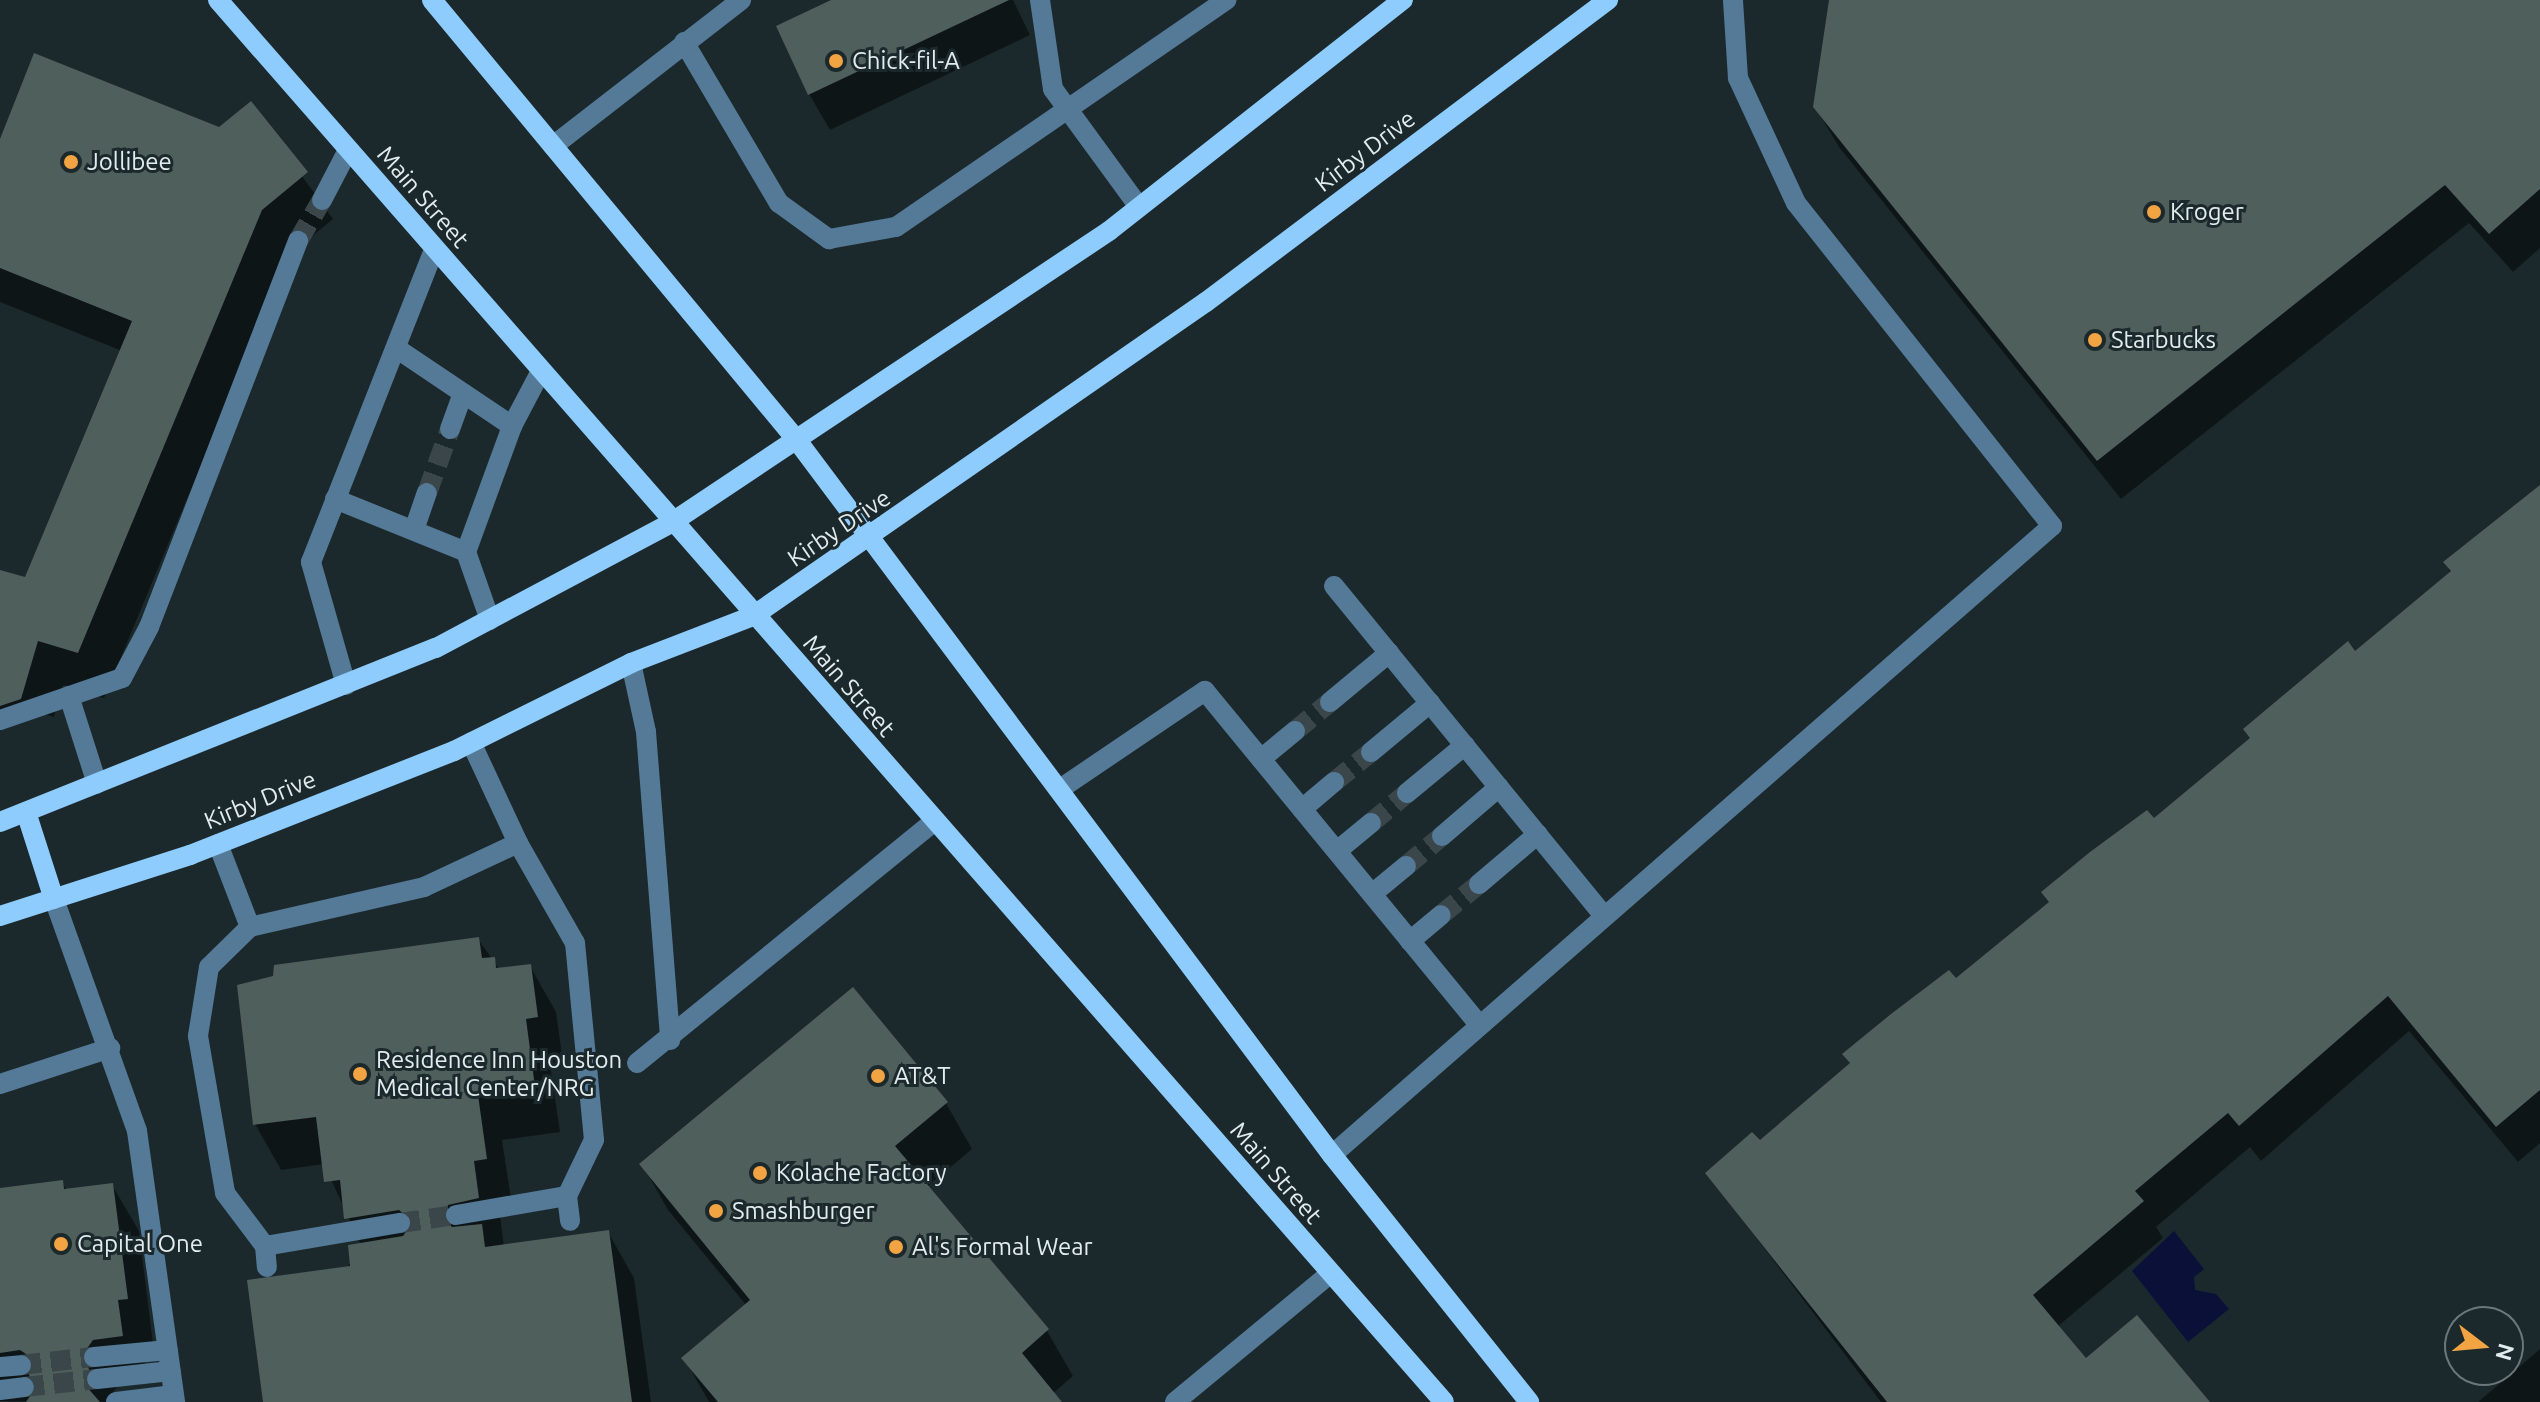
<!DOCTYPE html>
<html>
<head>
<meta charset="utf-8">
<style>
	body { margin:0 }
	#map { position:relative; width:2540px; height:1402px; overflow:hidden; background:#1c292c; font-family:Ubuntu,sans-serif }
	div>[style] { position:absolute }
	.water>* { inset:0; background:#0b1039 }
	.shadow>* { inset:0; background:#0007 }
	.building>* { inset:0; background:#4f5f5c }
	.minor-tunnel>* { height:20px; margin-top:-10px; transform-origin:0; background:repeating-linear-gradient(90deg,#3a4649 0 20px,transparent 0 30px) }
	.minor>* { height:20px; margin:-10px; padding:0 10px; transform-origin:10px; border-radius:10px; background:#547a97 }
	.major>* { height:20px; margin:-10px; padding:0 10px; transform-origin:10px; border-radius:10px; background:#8dccfd }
	.dots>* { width:22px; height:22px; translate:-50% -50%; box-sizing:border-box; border:4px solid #1c292c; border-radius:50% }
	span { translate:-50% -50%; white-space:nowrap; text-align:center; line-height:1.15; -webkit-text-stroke:6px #1c292c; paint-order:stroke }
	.poi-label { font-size:24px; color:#e2ebed }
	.left { translate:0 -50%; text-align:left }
	.street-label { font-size:24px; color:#e2ebed }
	.north { position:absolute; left:2444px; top:1306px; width:80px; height:80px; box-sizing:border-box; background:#1c292c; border:2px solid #6b7779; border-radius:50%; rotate:106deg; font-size:22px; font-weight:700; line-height:32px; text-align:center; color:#e2ebed }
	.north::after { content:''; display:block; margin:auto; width:28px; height:36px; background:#f3a442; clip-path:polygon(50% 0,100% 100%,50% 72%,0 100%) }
</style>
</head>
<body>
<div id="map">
	<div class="water">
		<div style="clip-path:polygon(2174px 1231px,2204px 1269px,2194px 1277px,2195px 1290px,2216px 1294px,2229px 1309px,2188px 1342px,2132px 1271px)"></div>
	</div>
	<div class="shadow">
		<div style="clip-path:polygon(836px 0,1013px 0,1030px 35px,830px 130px,809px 94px)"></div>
		<div style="clip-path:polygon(1831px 0,2540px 0,2540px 248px,2513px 272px,2469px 223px,2121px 499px,1839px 147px,1815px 107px)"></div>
		<div style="clip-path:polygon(250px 104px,333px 219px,288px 256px,104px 698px,63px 685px,54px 717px,27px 709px,0 722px,0 572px,26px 580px,122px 351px,0 302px,0 145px,220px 129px)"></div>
		<div style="clip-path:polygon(2540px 486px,2540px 1143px,2518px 1162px,2409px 1031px,2261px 1161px,2250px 1147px,2156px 1227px,2163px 1238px,2057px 1327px,2086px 1361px,2205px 1402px,1881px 1402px,1707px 1173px,1760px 1143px,1851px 1065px,1845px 1055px,1955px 981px,2154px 821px,2451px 573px,2445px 562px)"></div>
		<div style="clip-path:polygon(478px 939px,500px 970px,530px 966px,556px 1012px,563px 1062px,550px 1064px,560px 1132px,502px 1140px,512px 1205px,499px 1206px,504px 1247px,608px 1232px,634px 1278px,651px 1402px,265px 1402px,361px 1245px,324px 1164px,281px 1170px,255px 1124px)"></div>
		<div style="clip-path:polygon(946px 1103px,972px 1149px,927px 1187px,1047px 1331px,1073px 1376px,1052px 1394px,1056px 1402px,709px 1402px,684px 1358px,746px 1305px,668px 1210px,642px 1164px)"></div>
		<div style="clip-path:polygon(62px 1182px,67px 1191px,112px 1185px,139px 1231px,153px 1344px,142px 1345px,148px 1381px,118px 1385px,107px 1402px,0 1401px,0 1190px)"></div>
		<div style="clip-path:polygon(2540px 1349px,2540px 1402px,2478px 1402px)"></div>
	</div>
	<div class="building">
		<div style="clip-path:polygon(831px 0,1009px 0,808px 95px,776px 26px)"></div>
		<div style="clip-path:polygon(1829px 0,2540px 0,2540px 189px,2489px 234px,2445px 185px,2097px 461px,1813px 107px)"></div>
		<div style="clip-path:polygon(34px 53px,219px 127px,251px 101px,308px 172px,262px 210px,78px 653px,38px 641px,21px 699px,0 706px,0 570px,25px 577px,132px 321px,0 268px,0 139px)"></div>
		<div style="clip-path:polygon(2540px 485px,2540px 1090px,2496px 1127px,2388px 996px,2239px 1126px,2228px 1113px,2135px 1191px,2144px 1201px,2033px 1295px,2086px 1358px,2137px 1315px,2210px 1402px,1887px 1402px,1705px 1173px,1752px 1132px,1760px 1140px,1850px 1063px,1842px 1054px,1891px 1014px,1949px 970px,1956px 978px,2049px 902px,2041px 892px,2090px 852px,2147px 810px,2154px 818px,2250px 738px,2243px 729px,2348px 641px,2355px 651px,2451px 571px,2443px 562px)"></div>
		<div style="clip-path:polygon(479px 937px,482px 958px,495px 957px,496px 968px,531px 964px,538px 1017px,526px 1019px,535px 1087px,478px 1095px,487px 1159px,474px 1161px,479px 1198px,448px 1205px,443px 1218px,452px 1227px,482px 1224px,485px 1247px,609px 1230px,632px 1402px,263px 1402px,247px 1280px,350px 1266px,348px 1245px,403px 1236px,413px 1222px,399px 1210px,344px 1219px,340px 1180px,324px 1182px,316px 1117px,253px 1125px,237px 985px,273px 976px,274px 965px)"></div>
		<div style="clip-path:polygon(853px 987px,948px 1102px,895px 1146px,1049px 1329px,1022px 1353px,1062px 1402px,718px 1402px,681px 1358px,750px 1300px,639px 1164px)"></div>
		<div style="clip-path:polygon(63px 1180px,64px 1189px,113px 1183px,128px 1299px,118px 1300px,123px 1336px,93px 1340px,81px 1357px,89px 1369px,86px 1386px,100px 1402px,26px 1402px,37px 1386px,29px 1375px,32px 1358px,20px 1350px,0 1353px,0 1188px)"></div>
	</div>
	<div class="minor-tunnel">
		<div style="left:298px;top:241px;width:48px;rotate:-59.7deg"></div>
		<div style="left:427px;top:493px;width:68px;rotate:-70.2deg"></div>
		<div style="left:1295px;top:731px;width:45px;rotate:-39.6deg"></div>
		<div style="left:1334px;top:782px;width:48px;rotate:-39deg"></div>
		<div style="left:1371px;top:823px;width:47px;rotate:-39.8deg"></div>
		<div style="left:1406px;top:866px;width:47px;rotate:-39.8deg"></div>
		<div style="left:1441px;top:915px;width:49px;rotate:-39.2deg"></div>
		<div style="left:400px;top:1223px;width:57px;rotate:-8.1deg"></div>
		<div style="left:21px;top:1365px;width:73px;rotate:-6.3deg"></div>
		<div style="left:24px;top:1387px;width:73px;rotate:-6.3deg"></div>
	</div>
	<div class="minor">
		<div style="left:1040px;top:0;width:90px;rotate:81.7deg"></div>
		<div style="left:1053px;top:89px;width:146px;rotate:53.9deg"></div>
		<div style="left:684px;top:42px;width:187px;rotate:59.5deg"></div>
		<div style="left:779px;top:203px;width:62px;rotate:35.8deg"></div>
		<div style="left:829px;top:239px;width:68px;rotate:-10.2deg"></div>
		<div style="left:896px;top:227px;width:401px;rotate:-34.5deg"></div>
		<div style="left:553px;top:146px;width:238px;rotate:-37.8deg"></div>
		<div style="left:322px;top:200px;width:56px;rotate:-62.5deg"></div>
		<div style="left:396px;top:348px;width:140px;rotate:33.9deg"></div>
		<div style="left:512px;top:426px;width:60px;rotate:-62.2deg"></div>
		<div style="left:450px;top:429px;width:38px;rotate:-70deg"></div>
		<div style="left:335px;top:499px;width:141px;rotate:22deg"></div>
		<div style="left:414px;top:530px;width:39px;rotate:-71deg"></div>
		<div style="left:1334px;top:586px;width:426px;rotate:50.7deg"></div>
		<div style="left:490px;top:620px;width:72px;rotate:-109.4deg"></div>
		<div style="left:466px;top:552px;width:134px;rotate:-69.9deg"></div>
		<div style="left:631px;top:663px;width:71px;rotate:77.7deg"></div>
		<div style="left:646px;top:732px;width:309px;rotate:85.5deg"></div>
		<div style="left:346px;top:685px;width:128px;rotate:-105.9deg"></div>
		<div style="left:311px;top:562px;width:335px;rotate:-68.5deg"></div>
		<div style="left:69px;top:696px;width:92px;rotate:72.3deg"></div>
		<div style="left:1330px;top:702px;width:77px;rotate:-39.7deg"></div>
		<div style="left:0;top:720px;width:129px;rotate:-19deg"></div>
		<div style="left:122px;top:678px;width:58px;rotate:-62.1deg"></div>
		<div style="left:149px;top:627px;width:414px;rotate:-68.9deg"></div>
		<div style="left:1371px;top:752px;width:77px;rotate:-39.7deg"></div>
		<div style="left:1261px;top:759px;width:44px;rotate:-39.5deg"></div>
		<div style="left:1060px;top:789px;width:175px;rotate:-34.1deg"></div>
		<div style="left:1205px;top:691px;width:433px;rotate:50.6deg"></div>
		<div style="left:1407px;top:793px;width:75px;rotate:-39.6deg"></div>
		<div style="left:1302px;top:809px;width:42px;rotate:-40.2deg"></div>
		<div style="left:1442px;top:836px;width:75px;rotate:-40.7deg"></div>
		<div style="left:218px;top:844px;width:89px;rotate:68.9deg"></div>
		<div style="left:250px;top:927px;width:179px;rotate:-12.9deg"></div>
		<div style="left:424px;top:887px;width:104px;rotate:-25.1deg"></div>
		<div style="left:518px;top:843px;width:111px;rotate:-115deg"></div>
		<div style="left:1337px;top:851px;width:44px;rotate:-39.5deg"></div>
		<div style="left:1479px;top:884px;width:77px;rotate:-40.3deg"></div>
		<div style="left:1372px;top:894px;width:44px;rotate:-39.5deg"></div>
		<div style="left:54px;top:899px;width:246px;rotate:70.3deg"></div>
		<div style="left:137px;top:1131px;width:274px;rotate:82deg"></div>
		<div style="left:250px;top:927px;width:57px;rotate:135.7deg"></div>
		<div style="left:209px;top:967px;width:70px;rotate:99.1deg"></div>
		<div style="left:198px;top:1036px;width:159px;rotate:80.2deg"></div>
		<div style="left:225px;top:1193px;width:66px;rotate:53deg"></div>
		<div style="left:265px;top:1246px;width:137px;rotate:-9.7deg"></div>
		<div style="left:1410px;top:941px;width:40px;rotate:-40deg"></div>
		<div style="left:637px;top:1063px;width:382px;rotate:-39.1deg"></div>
		<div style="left:0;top:1084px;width:116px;rotate:-18.1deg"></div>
		<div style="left:1332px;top:1155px;width:956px;rotate:-41.14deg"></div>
		<div style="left:2052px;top:526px;width:412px;rotate:-128.4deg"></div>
		<div style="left:1796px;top:203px;width:138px;rotate:-114.9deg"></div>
		<div style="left:1738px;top:78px;width:78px;rotate:-93.7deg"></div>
		<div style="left:567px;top:1196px;width:25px;rotate:83deg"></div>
		<div style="left:456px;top:1215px;width:113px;rotate:-9.7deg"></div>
		<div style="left:567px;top:1196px;width:62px;rotate:-64.3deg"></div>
		<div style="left:594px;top:1140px;width:198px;rotate:-95.5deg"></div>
		<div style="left:575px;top:943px;width:115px;rotate:-119.7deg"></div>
		<div style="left:265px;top:1246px;width:21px;rotate:85deg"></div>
		<div style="left:94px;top:1357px;width:74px;rotate:-5.4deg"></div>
		<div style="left:0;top:1367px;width:21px;rotate:-5deg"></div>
		<div style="left:97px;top:1379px;width:74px;rotate:-6.2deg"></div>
		<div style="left:0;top:1390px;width:24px;rotate:-7deg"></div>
		<div style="left:116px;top:1402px;width:58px;rotate:-6.9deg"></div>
		<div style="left:1175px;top:1402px;width:201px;rotate:-39.6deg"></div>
	</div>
	<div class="major">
		<div style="left:218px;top:0;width:1862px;rotate:48.83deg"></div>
		<div style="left:432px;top:0;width:570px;rotate:50.34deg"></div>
		<div style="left:796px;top:439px;width:894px;rotate:53.18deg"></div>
		<div style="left:1332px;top:1155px;width:316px;rotate:51.4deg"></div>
		<div style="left:26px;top:812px;width:91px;rotate:72.2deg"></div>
		<div style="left:0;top:822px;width:469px;rotate:-21.8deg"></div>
		<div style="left:436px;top:648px;width:266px;rotate:-28deg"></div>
		<div style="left:671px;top:523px;width:526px;rotate:-33.69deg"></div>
		<div style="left:1109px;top:231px;width:374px;rotate:-38.2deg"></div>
		<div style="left:0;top:916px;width:200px;rotate:-17.8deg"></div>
		<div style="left:190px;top:855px;width:284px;rotate:-21.5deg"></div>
		<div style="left:454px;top:751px;width:198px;rotate:-26.4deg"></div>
		<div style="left:631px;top:663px;width:131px;rotate:-21.1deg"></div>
		<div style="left:753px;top:616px;width:551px;rotate:-34.73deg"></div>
		<div style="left:1206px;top:302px;width:503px;rotate:-36.92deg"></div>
	</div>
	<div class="dots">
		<div style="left:836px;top:61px;background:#f3a442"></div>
		<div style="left:71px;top:162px;background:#f3a442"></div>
		<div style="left:2154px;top:212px;background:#f3a442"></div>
		<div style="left:2095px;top:340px;background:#f3a442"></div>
		<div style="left:360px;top:1074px;background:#f3a442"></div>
		<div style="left:878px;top:1076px;background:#f3a442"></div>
		<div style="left:760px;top:1173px;background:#f3a442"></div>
		<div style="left:716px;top:1211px;background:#f3a442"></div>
		<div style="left:61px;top:1244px;background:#f3a442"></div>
		<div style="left:896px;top:1247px;background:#f3a442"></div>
	</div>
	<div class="poi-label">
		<span class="left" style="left:852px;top:61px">Chick-fil-A</span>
		<span class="left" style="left:87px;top:162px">Jollibee</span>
		<span class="left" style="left:2170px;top:212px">Kroger</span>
		<span class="left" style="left:2111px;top:340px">Starbucks</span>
		<span class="left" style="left:376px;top:1074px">Residence Inn Houston<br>Medical Center/NRG</span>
		<span class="left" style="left:894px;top:1076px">AT&amp;T</span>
		<span class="left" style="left:776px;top:1173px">Kolache Factory</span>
		<span class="left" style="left:732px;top:1211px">Smashburger</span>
		<span class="left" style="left:77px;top:1244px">Capital One</span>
		<span class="left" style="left:912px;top:1247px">Al's Formal Wear</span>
	</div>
	<div class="street-label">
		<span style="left:1365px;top:151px;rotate:-37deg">Kirby Drive</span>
		<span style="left:423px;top:197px;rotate:49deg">Main Street</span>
		<span style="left:839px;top:528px;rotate:-34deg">Kirby Drive</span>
		<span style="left:849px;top:686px;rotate:49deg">Main Street</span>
		<span style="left:260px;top:800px;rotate:-22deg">Kirby Drive</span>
		<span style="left:1276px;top:1173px;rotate:49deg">Main Street</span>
	</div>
	<div class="north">N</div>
</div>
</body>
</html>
